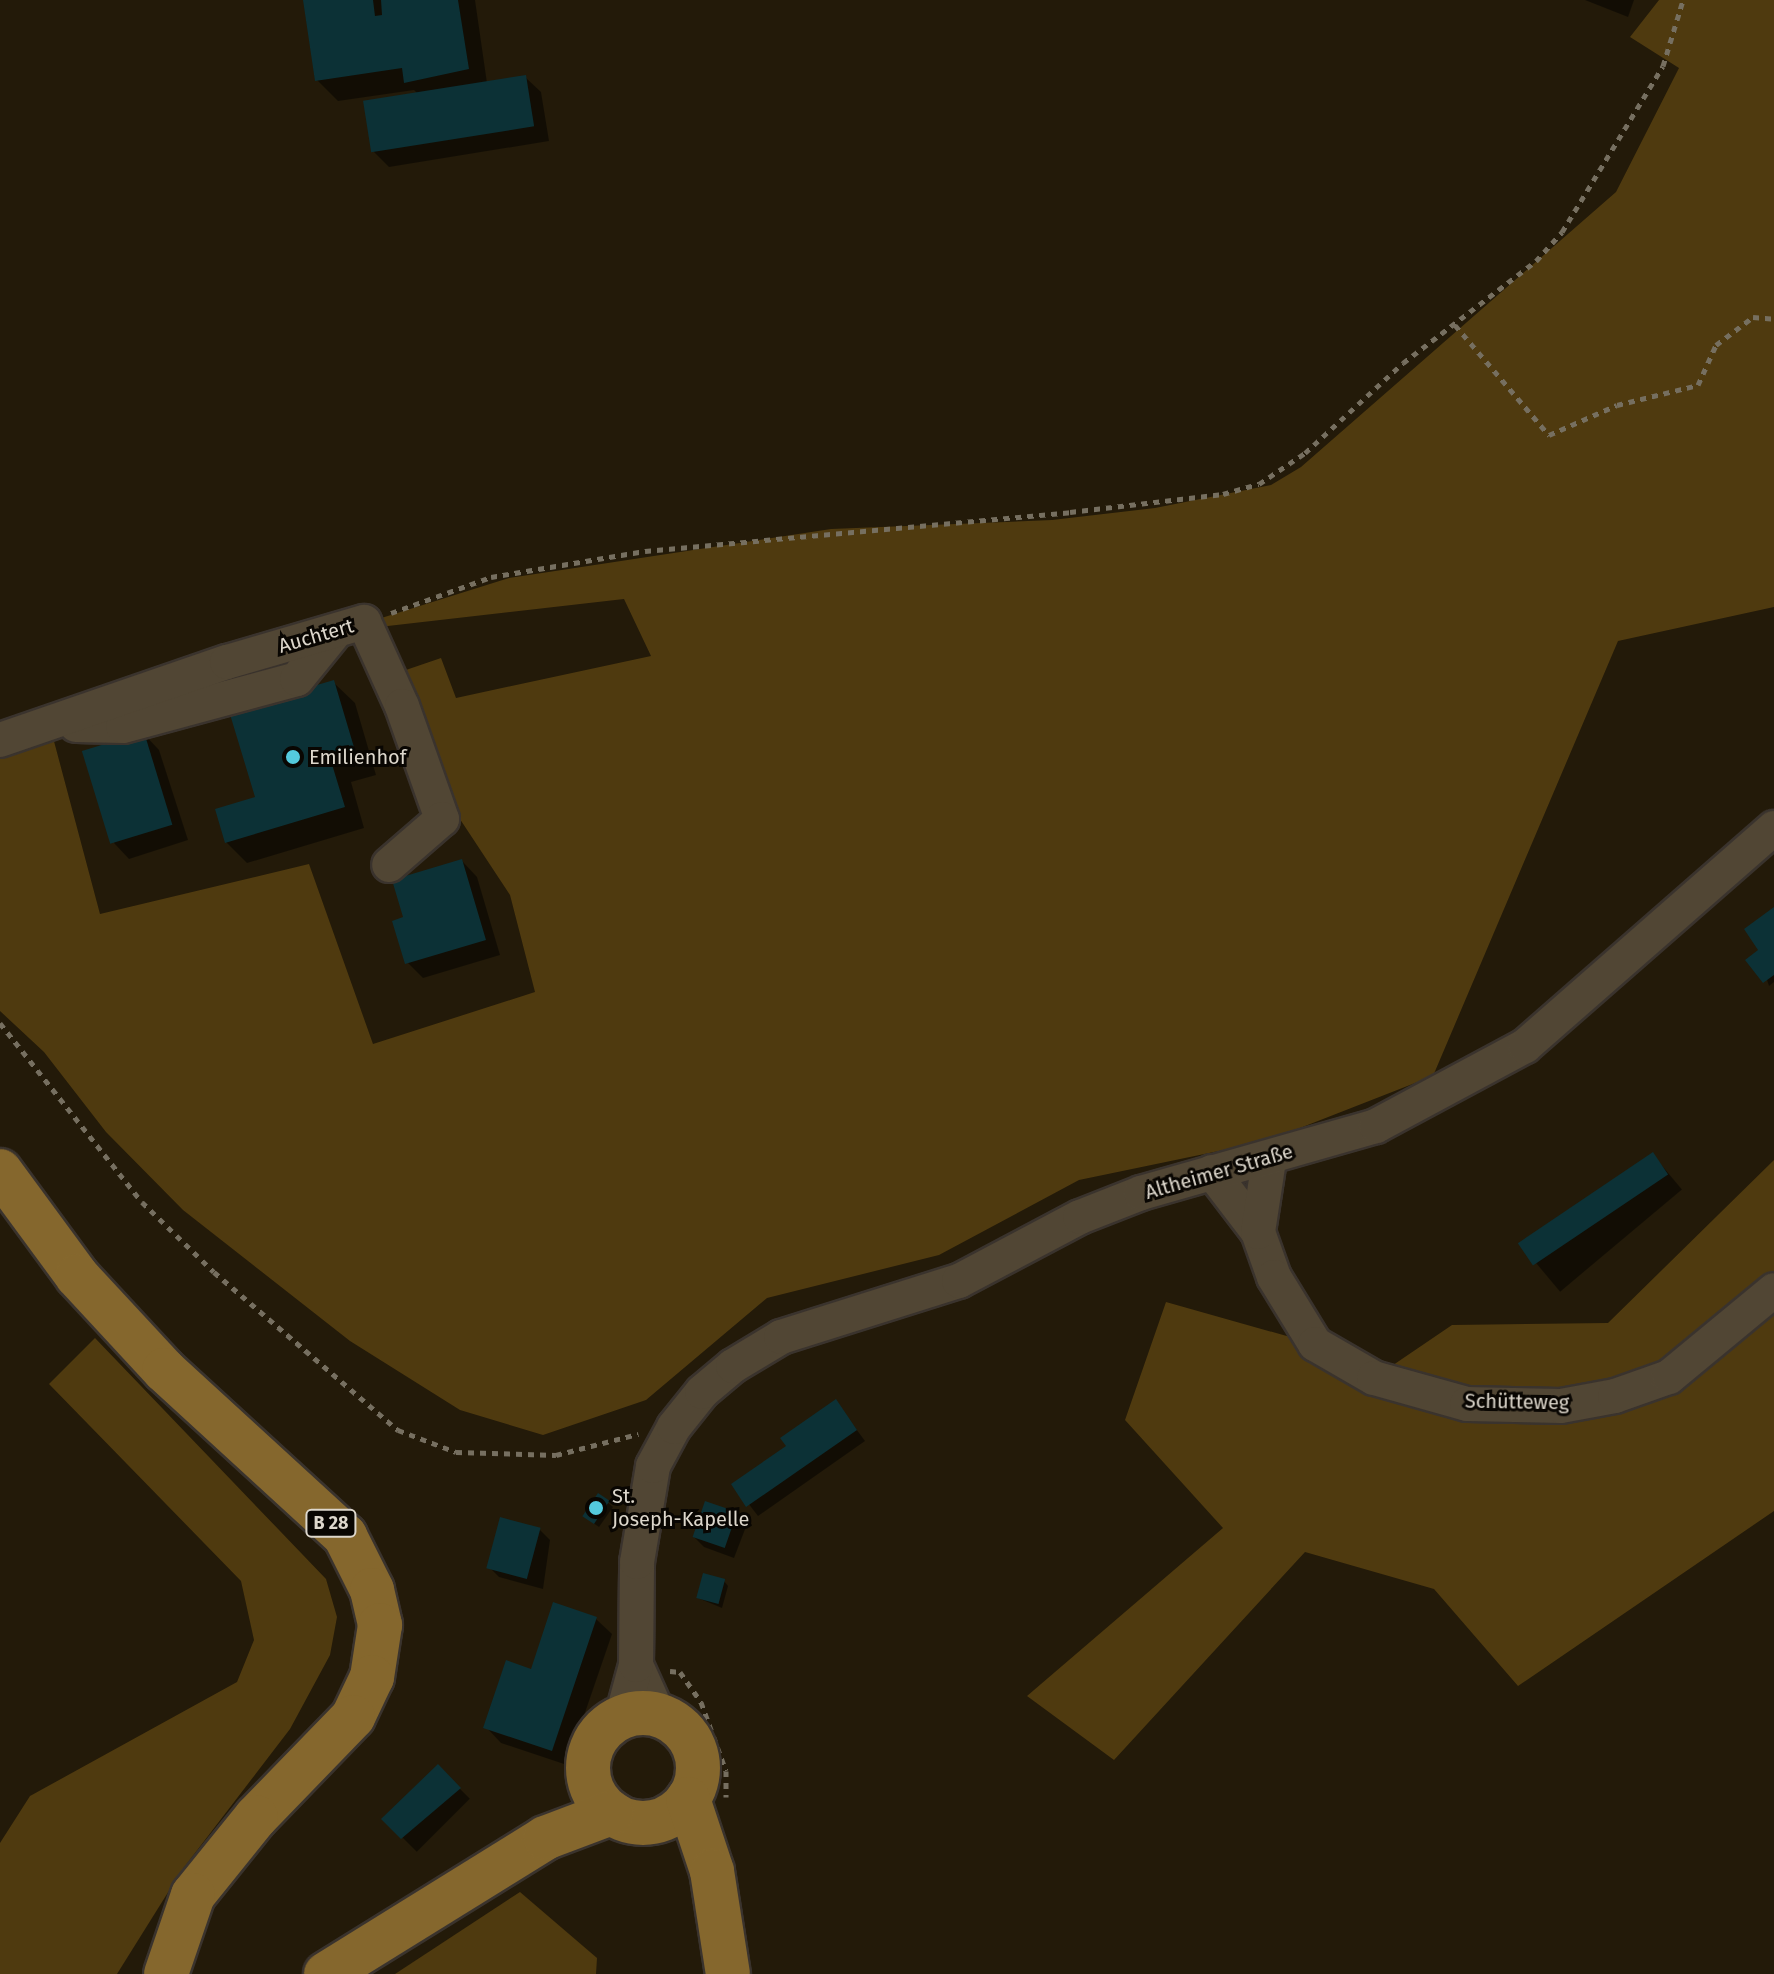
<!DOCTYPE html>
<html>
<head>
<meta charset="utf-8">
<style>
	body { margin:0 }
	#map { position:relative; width:1774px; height:1974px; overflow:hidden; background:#231a09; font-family:"Fira Sans",sans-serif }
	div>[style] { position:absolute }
	.green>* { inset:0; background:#4f3a0f }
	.shadow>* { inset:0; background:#0007; transform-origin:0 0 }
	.building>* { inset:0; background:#0c3136; transform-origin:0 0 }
	.path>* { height:5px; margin-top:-2.5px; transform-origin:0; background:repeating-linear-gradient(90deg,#766f60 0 6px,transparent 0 12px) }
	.roads { filter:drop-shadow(2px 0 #3a332d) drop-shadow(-2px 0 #3a332d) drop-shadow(0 2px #3a332d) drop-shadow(0 -2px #3a332d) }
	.minor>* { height:34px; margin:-17px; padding:0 17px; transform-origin:17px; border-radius:17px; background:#514634 }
	.major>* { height:44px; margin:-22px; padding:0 22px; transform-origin:22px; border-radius:22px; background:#85672d }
	.major>.ring { margin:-22px; padding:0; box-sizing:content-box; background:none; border:44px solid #85672d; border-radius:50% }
	.dots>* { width:22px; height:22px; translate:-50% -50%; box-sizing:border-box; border:4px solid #090602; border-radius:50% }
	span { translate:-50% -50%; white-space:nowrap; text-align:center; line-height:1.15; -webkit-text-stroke:6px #090602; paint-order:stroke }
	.shield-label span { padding:2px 6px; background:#090602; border:2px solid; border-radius:6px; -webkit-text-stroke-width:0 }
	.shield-label { font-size:18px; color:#ddd7cc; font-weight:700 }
	.street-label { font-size:20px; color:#ddd7cc }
	.poi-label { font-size:20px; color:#ddd7cc }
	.left { translate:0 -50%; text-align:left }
</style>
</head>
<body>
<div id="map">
	<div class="green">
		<div style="clip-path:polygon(1659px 0,1774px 0,1774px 607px,1618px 641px,1433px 1076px,1267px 1141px,1079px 1180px,939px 1255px,767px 1298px,646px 1400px,543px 1435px,460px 1410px,350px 1341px,183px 1210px,106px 1132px,44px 1052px,0 1011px,0 744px,51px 730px,100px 914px,309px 864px,373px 1044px,535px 992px,510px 895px,450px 804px,400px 672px,441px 658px,456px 698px,651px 656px,624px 599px,379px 627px,375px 620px,509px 578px,831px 529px,1052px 520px,1155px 508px,1271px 485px,1301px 467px,1616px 192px,1679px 68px,1630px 37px)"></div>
		<div style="clip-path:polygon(1774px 1160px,1774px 1511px,1518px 1686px,1434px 1589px,1305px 1552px,1114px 1760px,1027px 1696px,1223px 1528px,1125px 1420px,1166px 1302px,1315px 1344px,1374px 1378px,1452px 1325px,1608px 1323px)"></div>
		<div style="clip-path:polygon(95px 1338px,326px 1579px,337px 1617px,330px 1655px,290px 1729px,182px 1870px,117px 1974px,0 1974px,0 1843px,30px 1796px,237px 1682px,254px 1640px,241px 1581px,49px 1384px)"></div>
		<div style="clip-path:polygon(520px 1892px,597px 1958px,596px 1974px,395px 1974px)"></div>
	</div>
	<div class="shadow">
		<div style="clip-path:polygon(305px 0,475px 0,487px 83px,525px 77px,541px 92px,549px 141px,389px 167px,373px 151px,418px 94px,414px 90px,338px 101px,317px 80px)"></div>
		<div style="clip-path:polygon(1585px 0,1634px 0,1628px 17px)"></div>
		<div style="clip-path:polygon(333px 682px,355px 703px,376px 775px,351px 782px,364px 828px,247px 863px,226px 842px)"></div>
		<div style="clip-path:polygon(144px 734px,159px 750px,188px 840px,129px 859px,114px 843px)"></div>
		<div style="clip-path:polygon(462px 861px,477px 877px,500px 955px,423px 978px,407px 962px,405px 919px)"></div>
		<div style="clip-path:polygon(1774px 909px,1774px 982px,1769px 986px,1758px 952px)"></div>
		<div style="left:1653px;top:1155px;width:45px;height:159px;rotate:50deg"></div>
		<div style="clip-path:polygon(836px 1402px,865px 1441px,758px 1516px,734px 1485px,788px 1446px)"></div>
		<div style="clip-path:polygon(608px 1503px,613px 1507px,599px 1527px,589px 1520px)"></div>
		<div style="clip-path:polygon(706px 1503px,736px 1514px,747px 1524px,734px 1558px,704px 1547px,694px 1537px)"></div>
		<div style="clip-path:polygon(540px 1530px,550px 1540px,543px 1589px,499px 1577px,489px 1567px)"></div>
		<div style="clip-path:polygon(724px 1581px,728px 1586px,722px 1608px,698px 1598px)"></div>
		<div style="clip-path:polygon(596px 1619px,612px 1634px,567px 1765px,501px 1743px,486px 1727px,532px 1671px)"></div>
		<div style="left:438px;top:1767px;width:45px;height:75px;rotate:45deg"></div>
	</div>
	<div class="building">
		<div style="clip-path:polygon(303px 0,373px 0,375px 16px,382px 15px,381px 0,458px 0,469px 69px,404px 83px,402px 68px,315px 81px)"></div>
		<div style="left:526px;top:75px;width:52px;height:165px;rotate:81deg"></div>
		<div style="clip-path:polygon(334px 680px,356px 754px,331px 761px,345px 807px,225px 843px,215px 809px,255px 797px,229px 711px)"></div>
		<div style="left:144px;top:732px;width:97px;height:65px;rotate:73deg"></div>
		<div style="clip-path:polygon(462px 859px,486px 940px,405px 964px,392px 921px,403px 917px,392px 880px)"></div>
		<div style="clip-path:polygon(1774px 907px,1774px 975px,1763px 983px,1745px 960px,1758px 950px,1744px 929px)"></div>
		<div style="left:1653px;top:1152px;width:27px;height:163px;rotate:56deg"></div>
		<div style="clip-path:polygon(836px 1399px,857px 1430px,746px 1507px,731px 1484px,786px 1446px,780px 1438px)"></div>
		<div style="left:598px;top:1493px;width:14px;height:28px;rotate:34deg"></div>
		<div style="left:705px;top:1501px;width:34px;height:38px;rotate:19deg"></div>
		<div style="left:500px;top:1517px;width:42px;height:53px;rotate:15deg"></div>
		<div style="left:703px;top:1573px;width:23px;height:26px;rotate:15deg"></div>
		<div style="clip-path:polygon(553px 1602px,597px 1617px,552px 1751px,483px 1728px,506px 1660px,531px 1669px)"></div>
		<div style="clip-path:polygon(438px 1764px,461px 1788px,401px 1839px,381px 1819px)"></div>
	</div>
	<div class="path">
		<div style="left:1455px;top:325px;width:145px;rotate:49.5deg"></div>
		<div style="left:1549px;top:435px;width:74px;rotate:-23.8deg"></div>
		<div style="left:1617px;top:405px;width:83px;rotate:-13.9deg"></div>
		<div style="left:1698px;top:385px;width:44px;rotate:-65.8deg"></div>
		<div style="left:1716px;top:345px;width:46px;rotate:-37.1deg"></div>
		<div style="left:1753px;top:317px;width:21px;rotate:5deg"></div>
		<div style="left:391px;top:613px;width:106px;rotate:-19.8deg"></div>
		<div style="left:491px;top:577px;width:156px;rotate:-9.6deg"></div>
		<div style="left:645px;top:551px;width:427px;rotate:-5.2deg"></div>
		<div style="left:1070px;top:512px;width:154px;rotate:-6.7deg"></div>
		<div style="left:1223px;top:494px;width:37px;rotate:-16deg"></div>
		<div style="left:1259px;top:484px;width:55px;rotate:-34deg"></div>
		<div style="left:1305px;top:453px;width:133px;rotate:-42.6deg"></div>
		<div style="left:1403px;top:363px;width:168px;rotate:-37.5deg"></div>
		<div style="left:1536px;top:261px;width:39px;rotate:-48deg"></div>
		<div style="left:1562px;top:232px;width:194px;rotate:-58.7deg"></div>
		<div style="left:1663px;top:66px;width:69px;rotate:-73.1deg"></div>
		<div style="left:0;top:1023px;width:228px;rotate:51.6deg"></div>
		<div style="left:142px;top:1202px;width:100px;rotate:44.2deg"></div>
		<div style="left:214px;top:1272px;width:243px;rotate:40.7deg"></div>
		<div style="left:398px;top:1430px;width:62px;rotate:20.8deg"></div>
		<div style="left:456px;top:1452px;width:100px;rotate:1.7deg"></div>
		<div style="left:556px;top:1455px;width:85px;rotate:-14.4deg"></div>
		<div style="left:670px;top:1671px;width:10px;rotate:6deg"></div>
		<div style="left:680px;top:1672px;width:37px;rotate:55deg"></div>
		<div style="left:701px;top:1702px;width:73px;rotate:70.1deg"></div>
		<div style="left:726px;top:1771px;width:26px;rotate:90deg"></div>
	</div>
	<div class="roads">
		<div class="minor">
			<div style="left:76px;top:725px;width:47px;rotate:1.2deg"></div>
			<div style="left:123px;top:726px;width:180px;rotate:-15.1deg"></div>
			<div style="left:297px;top:679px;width:62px;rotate:-50.9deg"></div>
			<div style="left:0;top:740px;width:240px;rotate:-19deg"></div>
			<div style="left:227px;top:662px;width:143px;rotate:-16.3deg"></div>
			<div style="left:364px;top:622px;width:92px;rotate:65.7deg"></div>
			<div style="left:402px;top:706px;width:120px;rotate:70.5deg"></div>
			<div style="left:442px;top:819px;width:70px;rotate:139deg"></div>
			<div style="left:1212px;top:1172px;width:76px;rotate:52.5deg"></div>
			<div style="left:1258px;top:1232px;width:48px;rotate:70.4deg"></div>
			<div style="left:1274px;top:1277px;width:79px;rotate:58.5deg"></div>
			<div style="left:1315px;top:1344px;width:68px;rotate:30deg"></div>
			<div style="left:1374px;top:1378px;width:97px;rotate:15.6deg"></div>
			<div style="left:1467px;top:1404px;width:94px;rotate:1.2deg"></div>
			<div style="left:1561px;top:1406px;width:55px;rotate:-10.5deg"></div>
			<div style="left:1615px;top:1396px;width:57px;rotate:-19.4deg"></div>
			<div style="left:1669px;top:1377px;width:136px;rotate:-39.6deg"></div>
			<div style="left:1258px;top:1232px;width:73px;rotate:-81.3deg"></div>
			<div style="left:636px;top:1665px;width:54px;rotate:65.8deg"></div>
			<div style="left:622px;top:1717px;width:54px;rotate:-74.9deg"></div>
			<div style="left:636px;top:1665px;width:103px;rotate:-89.4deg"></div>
			<div style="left:637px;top:1562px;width:97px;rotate:-80.5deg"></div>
			<div style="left:653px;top:1466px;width:44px;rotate:-61.7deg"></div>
			<div style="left:674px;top:1427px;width:45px;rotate:-51.3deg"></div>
			<div style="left:702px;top:1392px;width:40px;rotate:-40deg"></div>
			<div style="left:733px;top:1366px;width:56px;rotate:-31.1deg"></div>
			<div style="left:781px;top:1337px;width:187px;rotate:-17.5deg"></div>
			<div style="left:959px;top:1281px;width:137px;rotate:-27.9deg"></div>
			<div style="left:1080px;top:1217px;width:66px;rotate:-21.5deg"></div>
			<div style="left:1141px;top:1193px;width:244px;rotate:-15.9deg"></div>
			<div style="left:1376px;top:1126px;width:169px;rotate:-28.2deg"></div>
			<div style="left:1525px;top:1046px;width:331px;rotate:-41.2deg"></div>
		</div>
		<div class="major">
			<div style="left:0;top:1171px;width:130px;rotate:53.7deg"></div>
			<div style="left:77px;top:1276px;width:128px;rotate:47.2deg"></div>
			<div style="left:164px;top:1370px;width:246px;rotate:42.5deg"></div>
			<div style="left:345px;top:1536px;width:60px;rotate:63.4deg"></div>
			<div style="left:372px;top:1590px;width:36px;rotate:77deg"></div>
			<div style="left:380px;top:1625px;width:53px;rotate:98.7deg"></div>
			<div style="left:372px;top:1677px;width:44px;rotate:115.4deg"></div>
			<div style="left:353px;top:1717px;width:139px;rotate:134.1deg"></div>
			<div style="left:256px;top:1817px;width:100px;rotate:128.9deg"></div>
			<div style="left:193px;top:1895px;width:83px;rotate:108.9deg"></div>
			<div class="ring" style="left:588px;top:1713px;width:66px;height:66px"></div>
			<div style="left:688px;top:1799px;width:76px;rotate:71.6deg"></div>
			<div style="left:712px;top:1871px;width:104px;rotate:81.2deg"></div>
			<div style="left:326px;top:1974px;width:258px;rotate:-31.8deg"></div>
			<div style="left:545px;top:1838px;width:71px;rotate:-20.7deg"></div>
		</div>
	</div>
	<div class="dots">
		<div style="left:293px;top:757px;background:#54cadd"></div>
		<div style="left:596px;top:1508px;background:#54cadd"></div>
	</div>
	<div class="shield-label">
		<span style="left:331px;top:1523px">B 28</span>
	</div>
	<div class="street-label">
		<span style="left:316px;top:636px;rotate:-16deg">Auchtert</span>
		<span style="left:1219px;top:1172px;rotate:-16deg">Altheimer Straße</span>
		<span style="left:1517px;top:1402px;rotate:1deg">Schütteweg</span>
	</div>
	<div class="poi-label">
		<span class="left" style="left:309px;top:757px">Emilienhof</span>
		<span class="left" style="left:612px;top:1508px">St.<br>Joseph-Kapelle</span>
	</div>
</div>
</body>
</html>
